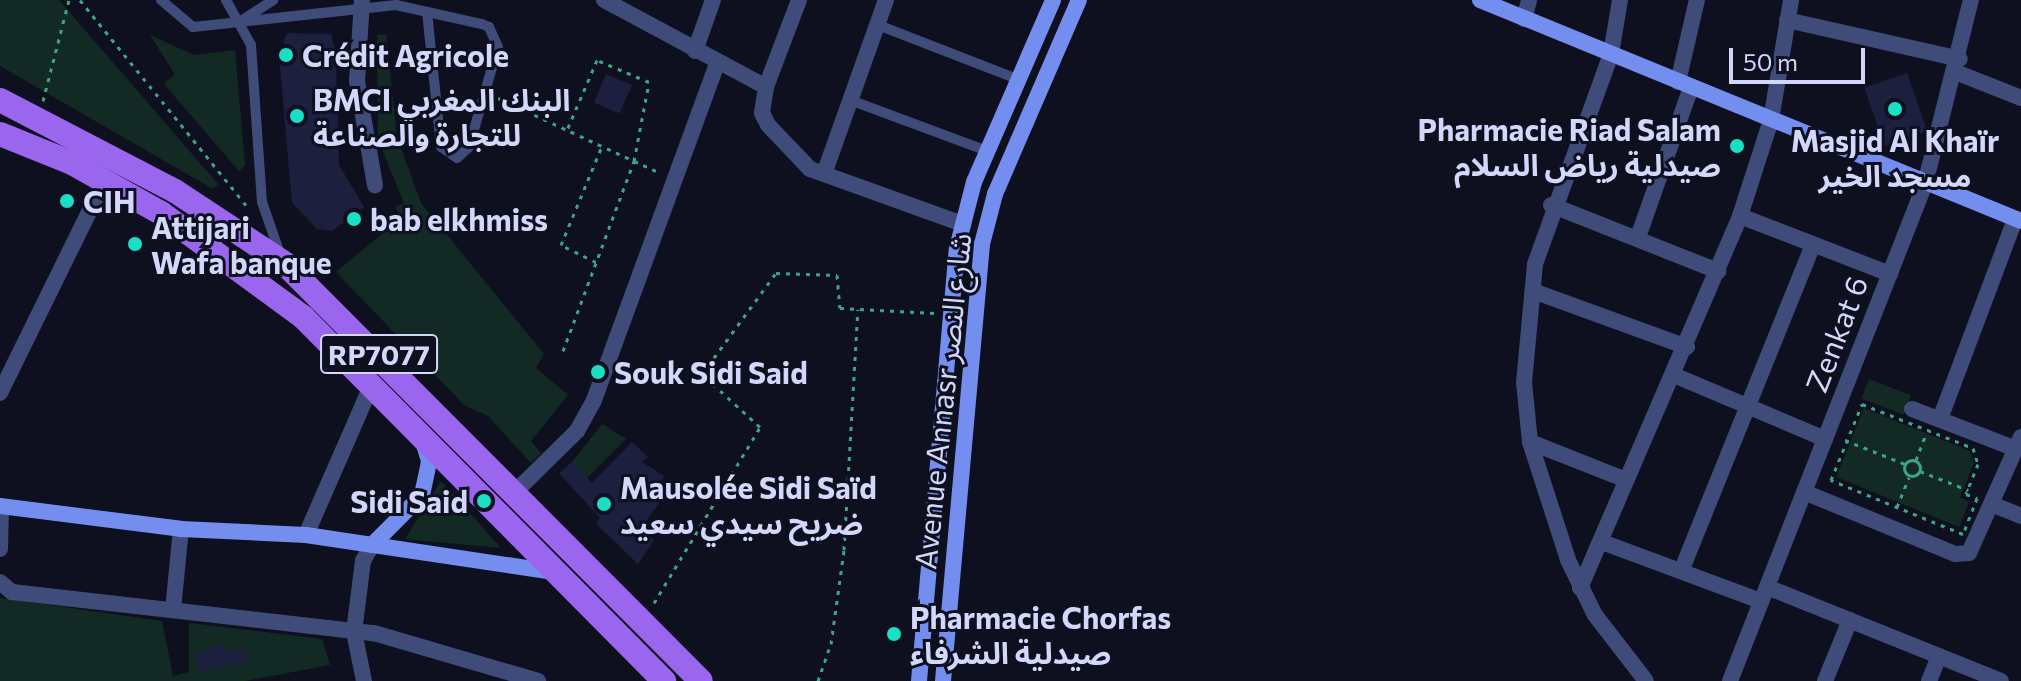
<!DOCTYPE html>
<html>
<head>
<meta charset="utf-8">
<style>
	body { margin:0 }
	#map { position:relative; width:2021px; height:681px; overflow:hidden; background:#0f101f; font-family:Commissioner,"Noto Sans Arabic",sans-serif }
	div>[style] { position:absolute }
	.green>* { inset:0; background:#132923; transform-origin:0 0 }
	.building>* { inset:0; background:#1d1f3e; transform-origin:0 0 }
	.path>* { height:3px; margin-top:-1.5px; transform-origin:0; background:repeating-linear-gradient(90deg,#3ba586 0 4px,transparent 0 10px) }
	.path>.ring { margin:-1.5px; padding:0; box-sizing:content-box; background:none; border:3px solid #3ba586; border-radius:50% }
	.lane>* { height:10px; margin:-5px; padding:0 5px; transform-origin:5px; border-radius:5px; background:#3f4b79 }
	.street>* { height:16px; margin:-8px; padding:0 8px; transform-origin:8px; border-radius:8px; background:#3f4b79 }
	.secondary>* { height:16px; margin:-8px; padding:0 8px; transform-origin:8px; border-radius:8px; background:#748eef }
	.primary>* { height:24px; margin:-12px; padding:0 12px; transform-origin:12px; border-radius:12px; background:#9b66ee }
	.dots>* { width:22px; height:22px; translate:-50% -50%; box-sizing:border-box; border:4px solid #0f101f; border-radius:50% }
	span { translate:-50% -50%; white-space:nowrap; text-align:center; line-height:1.15; -webkit-text-stroke:6px #0f101f; paint-order:stroke }
	.shield-label span { padding:2px 6px; background:#0f101f; border:2px solid; border-radius:6px; -webkit-text-stroke-width:0 }
	.shield-label { font-size:28px; color:#d3d8fa; font-weight:700 }
	.poi-label { font-size:30px; color:#d3d8fa; font-weight:700 }
	.left { translate:0 -50%; text-align:left }
	.right { translate:-100% -50%; text-align:right }
	.street-label { font-size:30px; color:#d3d8fa }
	.scale { position:absolute; left:1729px; top:48px; width:136px; height:36px; box-sizing:border-box; border:4px solid #d3d8fa; border-top:0; padding-left:10px; font-size:24px; line-height:28px; white-space:nowrap; color:#d3d8fa; -webkit-text-stroke:6px #0f101f; paint-order:stroke }
</style>
</head>
<body>
<div id="map">
	<div class="green">
		<div style="clip-path:polygon(0 0,59px 0,218px 184px,213px 189px,0 66px)"></div>
		<div style="clip-path:polygon(386px 34px,397px 137px,421px 203px,544px 354px,536px 368px,568px 395px,531px 441px,541px 453px,531px 463px,488px 416px,464px 405px,336px 272px,401px 218px,395px 207px,404px 203px,378px 140px,377px 35px)"></div>
		<div style="clip-path:polygon(150px 35px,194px 55px,235px 50px,245px 165px,239px 171px,164px 84px,175px 74px)"></div>
		<div style="left:1869px;top:379px;width:45px;height:21px;rotate:21deg"></div>
		<div style="clip-path:polygon(1864px 408px,1970px 451px,1974px 463px,1960px 497px,1969px 502px,1959px 527px,1836px 477px)"></div>
		<div style="clip-path:polygon(602px 424px,626px 439px,575px 490px,568px 483px,580px 471px,572px 462px)"></div>
		<div style="clip-path:polygon(441px 481px,501px 548px,405px 539px)"></div>
		<div style="clip-path:polygon(0 598px,162px 621px,173px 676px,189px 672px,189px 623px,322px 639px,330px 665px,245px 681px,0 681px)"></div>
	</div>
	<div class="building">
		<div style="clip-path:polygon(287px 33px,331px 34px,336px 52px,339px 165px,364px 207px,332px 231px,317px 229px,292px 203px,279px 55px)"></div>
		<div style="left:1907px;top:73px;width:62px;height:45px;rotate:71deg"></div>
		<div style="left:606px;top:74px;width:28px;height:31px;rotate:23deg"></div>
		<div style="clip-path:polygon(632px 442px,648px 457px,642px 462px,664px 476px,655px 493px,663px 498px,640px 529px,654px 540px,638px 564px,596px 524px,600px 518px,559px 473px,572px 462px,592px 483px)"></div>
		<div style="clip-path:polygon(224px 643px,226px 652px,244px 648px,248px 661px,200px 672px,195px 653px)"></div>
	</div>
	<div class="path">
		<div style="left:80px;top:0;width:270px;rotate:51deg"></div>
		<div style="left:498px;top:98px;width:176px;rotate:24.8deg"></div>
		<div style="left:43px;top:101px;width:104px;rotate:-75.6deg"></div>
		<div style="left:596px;top:262px;width:39px;rotate:-154deg"></div>
		<div style="left:561px;top:245px;width:107px;rotate:-67.5deg"></div>
		<div style="left:563px;top:351px;width:203px;rotate:-69.5deg"></div>
		<div style="left:634px;top:161px;width:80px;rotate:-79.2deg"></div>
		<div style="left:649px;top:82px;width:56px;rotate:-157.1deg"></div>
		<div style="left:597px;top:60px;width:76px;rotate:113.2deg"></div>
		<div style="left:1862px;top:404px;width:119px;rotate:21.6deg"></div>
		<div style="left:1973px;top:448px;width:17px;rotate:73deg"></div>
		<div style="left:1978px;top:464px;width:32px;rotate:112deg"></div>
		<div style="left:1966px;top:494px;width:12px;rotate:20deg"></div>
		<div style="left:1977px;top:498px;width:39px;rotate:111deg"></div>
		<div style="left:1963px;top:534px;width:143px;rotate:-157.8deg"></div>
		<div style="left:1831px;top:480px;width:82px;rotate:-67.8deg"></div>
		<div style="left:1845px;top:440px;width:65px;rotate:21.8deg"></div>
		<div class="ring" style="left:1904px;top:460px;width:13px;height:13px"></div>
		<div style="left:1916px;top:460px;width:28px;rotate:-69deg"></div>
		<div style="left:1920px;top:471px;width:52px;rotate:21.6deg"></div>
		<div style="left:1897px;top:507px;width:32px;rotate:-68deg"></div>
		<div style="left:654px;top:603px;width:205px;rotate:-58.9deg"></div>
		<div style="left:760px;top:427px;width:79px;rotate:-137.6deg"></div>
		<div style="left:702px;top:374px;width:125px;rotate:-53.8deg"></div>
		<div style="left:776px;top:273px;width:61px;rotate:1.9deg"></div>
		<div style="left:837px;top:275px;width:33px;rotate:85deg"></div>
		<div style="left:840px;top:308px;width:95px;rotate:3deg"></div>
		<div style="left:818px;top:681px;width:39px;rotate:-71deg"></div>
		<div style="left:831px;top:644px;width:95px;rotate:-82.1deg"></div>
		<div style="left:844px;top:550px;width:241px;rotate:-86.7deg"></div>
	</div>
	<div class="lane">
		<div style="left:161px;top:0;width:42px;rotate:40.2deg"></div>
		<div style="left:193px;top:27px;width:204px;rotate:-6.2deg"></div>
		<div style="left:396px;top:5px;width:88px;rotate:12.5deg"></div>
		<div style="left:482px;top:24px;width:8px;rotate:23deg"></div>
		<div style="left:489px;top:27px;width:22px;rotate:66deg"></div>
		<div style="left:498px;top:47px;width:104px;rotate:106.2deg"></div>
		<div style="left:469px;top:147px;width:16px;rotate:137deg"></div>
		<div style="left:457px;top:158px;width:19px;rotate:-145deg"></div>
		<div style="left:441px;top:147px;width:136px;rotate:-95.9deg"></div>
		<div style="left:226px;top:0;width:51px;rotate:60.9deg"></div>
		<div style="left:251px;top:45px;width:157px;rotate:86deg"></div>
		<div style="left:262px;top:202px;width:55px;rotate:70.9deg"></div>
		<div style="left:244px;top:19px;width:35px;rotate:-33deg"></div>
		<div style="left:878px;top:25px;width:149px;rotate:21.2deg"></div>
		<div style="left:850px;top:100px;width:146px;rotate:20.4deg"></div>
	</div>
	<div class="street">
		<div style="left:362px;top:0;width:81px;rotate:93.5deg"></div>
		<div style="left:357px;top:81px;width:106px;rotate:80.2deg"></div>
		<div style="left:604px;top:0;width:184px;rotate:28.2deg"></div>
		<div style="left:799px;top:0;width:93px;rotate:110.8deg"></div>
		<div style="left:766px;top:87px;width:26px;rotate:99deg"></div>
		<div style="left:762px;top:113px;width:13px;rotate:63deg"></div>
		<div style="left:768px;top:125px;width:61px;rotate:46.3deg"></div>
		<div style="left:810px;top:169px;width:163px;rotate:19.8deg"></div>
		<div style="left:1620px;top:0;width:55px;rotate:99.5deg"></div>
		<div style="left:1611px;top:54px;width:223px;rotate:109.9deg"></div>
		<div style="left:1535px;top:264px;width:119px;rotate:95.3deg"></div>
		<div style="left:1524px;top:382px;width:60px;rotate:84.3deg"></div>
		<div style="left:1530px;top:442px;width:124px;rotate:72.1deg"></div>
		<div style="left:1568px;top:560px;width:61px;rotate:63.9deg"></div>
		<div style="left:1595px;top:615px;width:83px;rotate:52.3deg"></div>
		<div style="left:1524px;top:19px;width:20px;rotate:-75deg"></div>
		<div style="left:1787px;top:20px;width:177px;rotate:12.7deg"></div>
		<div style="left:695px;top:51px;width:54px;rotate:-70.6deg"></div>
		<div style="left:1958px;top:73px;width:68px;rotate:21.6deg"></div>
		<div style="left:1678px;top:82px;width:84px;rotate:-77deg"></div>
		<div style="left:824px;top:174px;width:185px;rotate:-70.4deg"></div>
		<div style="left:1551px;top:205px;width:180px;rotate:21.6deg"></div>
		<div style="left:1740px;top:216px;width:161px;rotate:21.1deg"></div>
		<div style="left:1638px;top:237px;width:159px;rotate:-70.5deg"></div>
		<div style="left:1533px;top:291px;width:164px;rotate:20deg"></div>
		<div style="left:1676px;top:376px;width:162px;rotate:22.9deg"></div>
		<div style="left:0;top:393px;width:237px;rotate:-63.8deg"></div>
		<div style="left:1912px;top:409px;width:111px;rotate:21deg"></div>
		<div style="left:1940px;top:419px;width:214px;rotate:-69.4deg"></div>
		<div style="left:1530px;top:442px;width:103px;rotate:21.6deg"></div>
		<div style="left:1804px;top:492px;width:163px;rotate:22.3deg"></div>
		<div style="left:1955px;top:554px;width:14px;rotate:-4deg"></div>
		<div style="left:1969px;top:553px;width:127px;rotate:-65.9deg"></div>
		<div style="left:514px;top:493px;width:88px;rotate:-44.5deg"></div>
		<div style="left:577px;top:431px;width:35px;rotate:-61deg"></div>
		<div style="left:594px;top:400px;width:359px;rotate:-69.9deg"></div>
		<div style="left:1994px;top:505px;width:29px;rotate:22deg"></div>
		<div style="left:306px;top:535px;width:163px;rotate:-66.4deg"></div>
		<div style="left:1602px;top:542px;width:170px;rotate:20.4deg"></div>
		<div style="left:0;top:549px;width:42px;rotate:-88.6deg"></div>
		<div style="left:1682px;top:569px;width:349px;rotate:-68deg"></div>
		<div style="left:0;top:582px;width:16px;rotate:40deg"></div>
		<div style="left:12px;top:592px;width:364px;rotate:6.5deg"></div>
		<div style="left:374px;top:633px;width:171px;rotate:16.3deg"></div>
		<div style="left:1767px;top:587px;width:252px;rotate:21.9deg"></div>
		<div style="left:1580px;top:588px;width:405px;rotate:-66.7deg"></div>
		<div style="left:1740px;top:216px;width:101px;rotate:-72.1deg"></div>
		<div style="left:1771px;top:120px;width:122px;rotate:-80.5deg"></div>
		<div style="left:173px;top:610px;width:81px;rotate:-84.4deg"></div>
		<div style="left:364px;top:681px;width:50px;rotate:-101.5deg"></div>
		<div style="left:354px;top:632px;width:72px;rotate:-82.8deg"></div>
		<div style="left:363px;top:561px;width:18px;rotate:-61deg"></div>
		<div style="left:1730px;top:681px;width:534px;rotate:-68.58deg"></div>
		<div style="left:1925px;top:184px;width:190px;rotate:-76deg"></div>
		<div style="left:1825px;top:681px;width:66px;rotate:-67.7deg"></div>
		<div style="left:1929px;top:681px;width:27px;rotate:-68deg"></div>
	</div>
	<div class="secondary">
		<div style="left:1480px;top:0;width:584px;rotate:22.22deg"></div>
		<div style="left:0;top:506px;width:182px;rotate:7.2deg"></div>
		<div style="left:181px;top:529px;width:125px;rotate:2.7deg"></div>
		<div style="left:306px;top:535px;width:251px;rotate:8.5deg"></div>
		<div style="left:372px;top:545px;width:71px;rotate:-45deg"></div>
		<div style="left:422px;top:495px;width:35px;rotate:-78deg"></div>
		<div style="left:429px;top:461px;width:21px;rotate:-107deg"></div>
		<div style="left:919px;top:681px;width:435px;rotate:-85deg"></div>
		<div style="left:957px;top:248px;width:68px;rotate:-75.6deg"></div>
		<div style="left:974px;top:182px;width:198px;rotate:-66.5deg"></div>
		<div style="left:943px;top:681px;width:439px;rotate:-84.9deg"></div>
		<div style="left:982px;top:244px;width:52px;rotate:-75.4deg"></div>
		<div style="left:995px;top:194px;width:211px;rotate:-66.6deg"></div>
	</div>
	<div class="primary">
		<div style="left:0;top:100px;width:197px;rotate:27.5deg"></div>
		<div style="left:175px;top:191px;width:131px;rotate:33.4deg"></div>
		<div style="left:284px;top:263px;width:590px;rotate:45.07deg"></div>
		<div style="left:0;top:134px;width:78px;rotate:21.9deg"></div>
		<div style="left:72px;top:163px;width:102px;rotate:29.3deg"></div>
		<div style="left:161px;top:213px;width:176px;rotate:36.2deg"></div>
		<div style="left:303px;top:317px;width:513px;rotate:45.24deg"></div>
	</div>
	<div class="dots">
		<div style="left:286px;top:55px;background:#19dfc4"></div>
		<div style="left:1895px;top:109px;background:#19dfc4"></div>
		<div style="left:297px;top:116px;background:#19dfc4"></div>
		<div style="left:1737px;top:146px;background:#19dfc4"></div>
		<div style="left:67px;top:201px;background:#19dfc4"></div>
		<div style="left:354px;top:219px;background:#19dfc4"></div>
		<div style="left:135px;top:244px;background:#19dfc4"></div>
		<div style="left:598px;top:372px;background:#19dfc4"></div>
		<div style="left:484px;top:501px;background:#19dfc4"></div>
		<div style="left:604px;top:504px;background:#19dfc4"></div>
		<div style="left:894px;top:634px;background:#19dfc4"></div>
	</div>
	<div class="shield-label">
		<span style="left:379px;top:354px">RP7077</span>
	</div>
	<div class="poi-label">
		<span class="left" style="left:302px;top:55px">Crédit Agricole</span>
		<span class="left" style="left:313px;top:116px">BMCI البنك المغربي<br>للتجارة والصناعة</span>
		<span class="right" style="left:1721px;top:146px">Pharmacie Riad Salam<br>صيدلية رياض السلام</span>
		<span style="left:1895px;top:157px">Masjid Al Khaïr<br>مسجد الخير</span>
		<span class="left" style="left:83px;top:201px">CIH</span>
		<span class="left" style="left:370px;top:219px">bab elkhmiss</span>
		<span class="left" style="left:151px;top:244px">Attijari<br>Wafa banque</span>
		<span class="left" style="left:614px;top:372px">Souk Sidi Said</span>
		<span class="left" style="left:620px;top:504px">Mausolée Sidi Saïd<br>ضريح سيدي سعيد</span>
		<span class="right" style="left:468px;top:501px">Sidi Said</span>
		<span class="left" style="left:910px;top:634px">Pharmacie Chorfas<br>صيدلية الشرفاء</span>
	</div>
	<div class="street-label">
		<span style="left:1836px;top:334px;rotate:-69deg">Zenkat 6</span>
		<span style="left:942px;top:401px;rotate:-84deg">Avenue Annasr شارع النصر</span>
	</div>
	<div class="scale">50 m</div>
</div>
</body>
</html>
